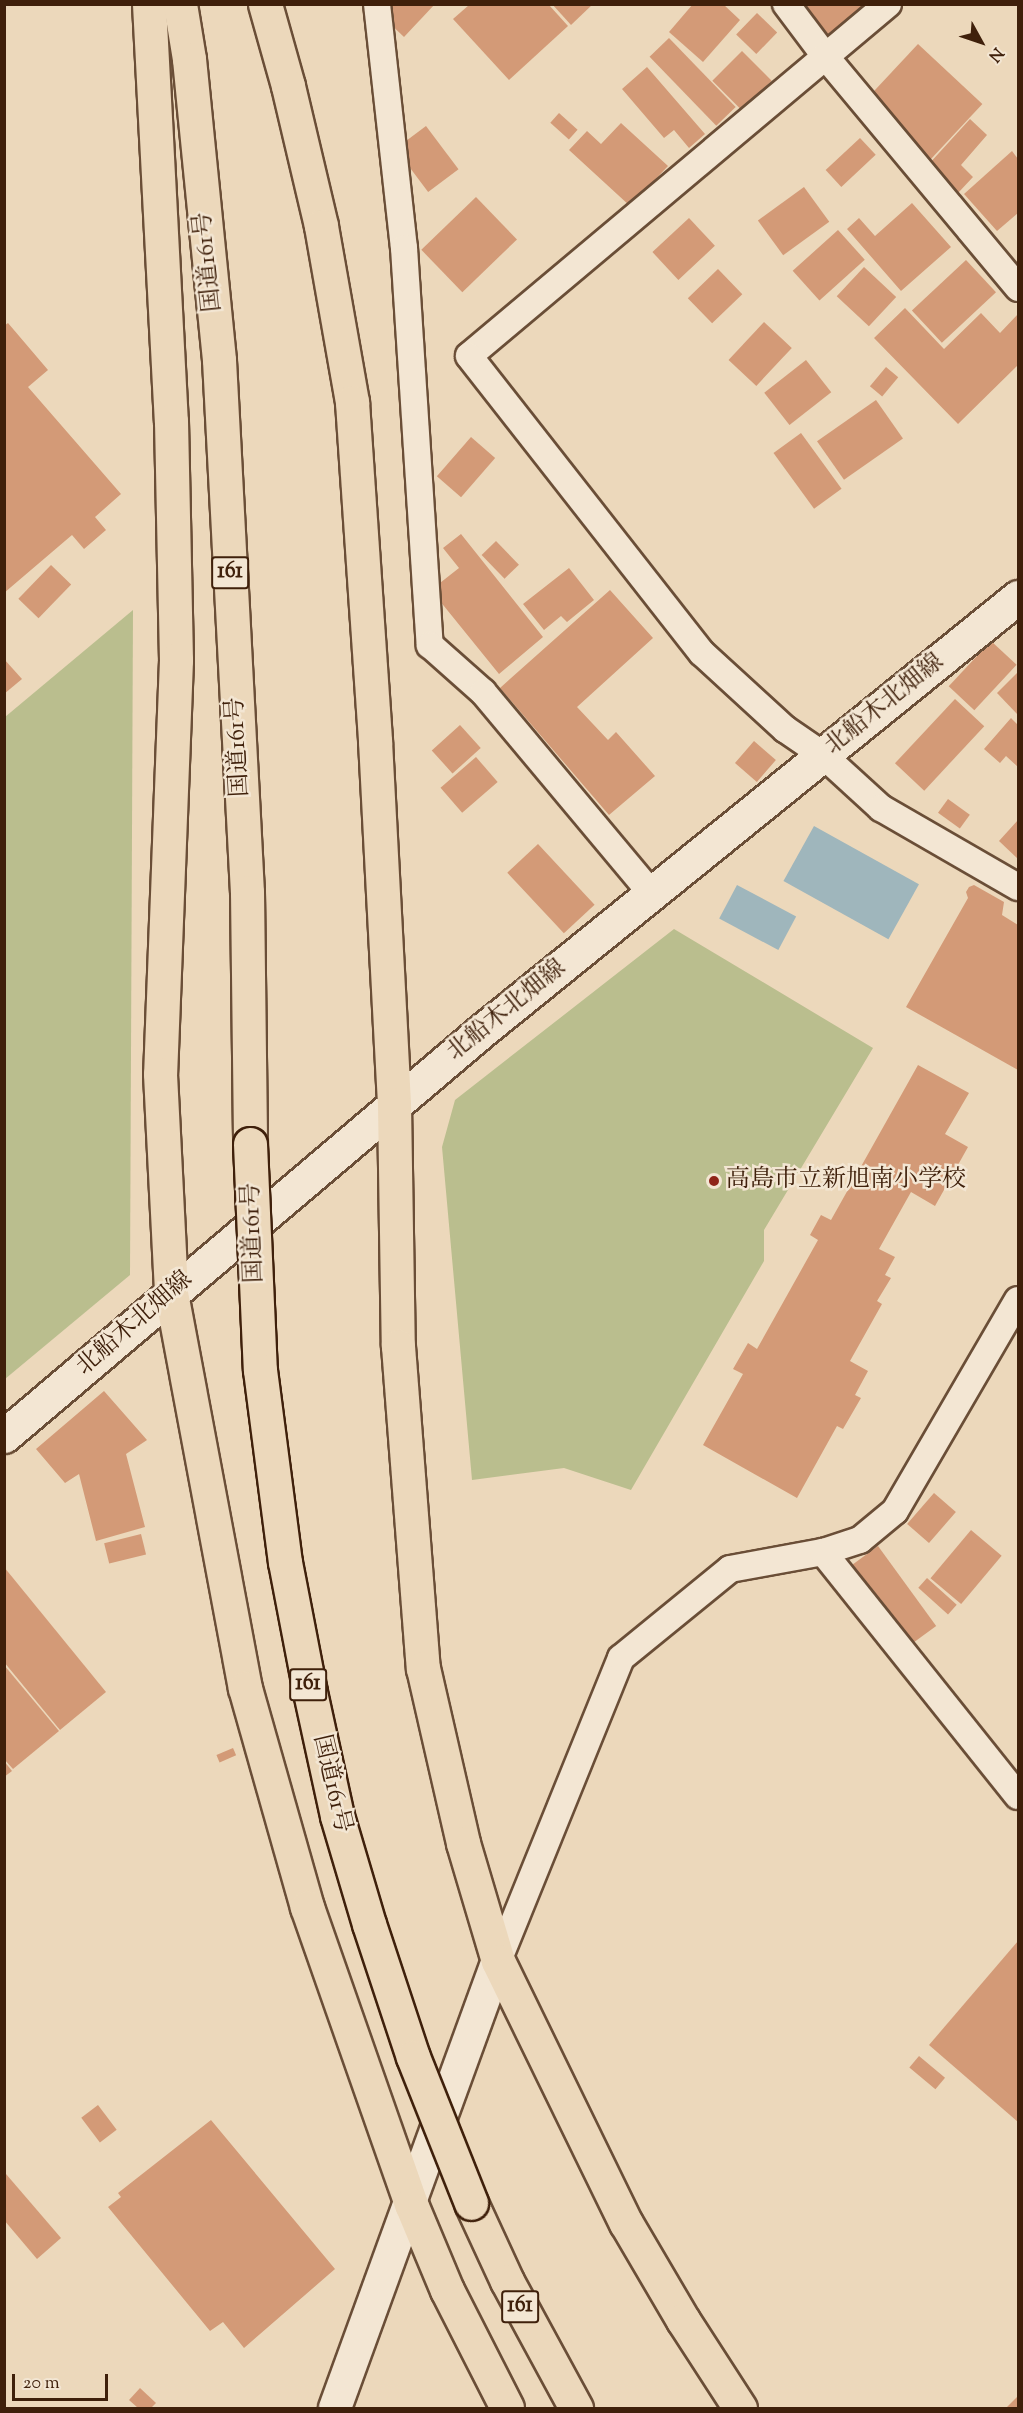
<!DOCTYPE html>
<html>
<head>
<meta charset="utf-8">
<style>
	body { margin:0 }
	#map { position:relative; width:1023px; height:2413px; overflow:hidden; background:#ecd8bb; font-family:"Sorts Mill Goudy","Noto Serif JP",serif }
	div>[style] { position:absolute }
	.green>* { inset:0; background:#babe8e }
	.water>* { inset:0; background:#9fb6bc; transform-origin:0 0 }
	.building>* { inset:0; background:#d39a77; transform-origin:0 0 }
	.roads { filter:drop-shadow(2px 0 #6a4e37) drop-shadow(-2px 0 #6a4e37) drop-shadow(0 2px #6a4e37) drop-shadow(0 -2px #6a4e37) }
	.minor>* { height:26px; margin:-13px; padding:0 13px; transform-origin:13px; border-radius:13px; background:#f3e6d3 }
	.tertiary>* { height:32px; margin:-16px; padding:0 16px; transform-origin:16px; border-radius:16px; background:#f3e6d3 }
	.secondary>* { height:33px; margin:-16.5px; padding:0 16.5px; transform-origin:16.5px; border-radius:16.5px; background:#f3e6d3 }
	.trunk>* { height:33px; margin:-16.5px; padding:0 16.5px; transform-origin:16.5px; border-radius:16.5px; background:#ecd8bb }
	.bridges { filter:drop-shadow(2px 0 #3f200b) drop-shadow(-2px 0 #3f200b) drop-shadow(0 2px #3f200b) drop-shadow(0 -2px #3f200b) }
	.trunk-bridge>* { height:33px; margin:-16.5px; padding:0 16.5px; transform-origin:16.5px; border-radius:16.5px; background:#ecd8bb }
	.dots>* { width:16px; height:16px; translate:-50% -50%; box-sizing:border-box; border:3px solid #f3e6d3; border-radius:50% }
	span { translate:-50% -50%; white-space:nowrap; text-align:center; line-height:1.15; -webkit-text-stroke:5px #f3e6d3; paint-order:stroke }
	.shield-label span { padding:2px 4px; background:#f3e6d3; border:2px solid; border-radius:4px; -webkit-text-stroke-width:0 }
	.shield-label { font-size:22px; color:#3f200b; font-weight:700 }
	.street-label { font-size:24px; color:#3f200b }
	.poi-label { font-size:24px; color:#3f200b }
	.left { translate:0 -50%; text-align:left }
	.frame { position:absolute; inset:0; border:6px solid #3f200b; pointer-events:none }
	.north { position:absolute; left:951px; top:12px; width:60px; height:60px; -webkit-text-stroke:4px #f3e6d3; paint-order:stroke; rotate:130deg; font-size:16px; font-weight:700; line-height:24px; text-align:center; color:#3f200b }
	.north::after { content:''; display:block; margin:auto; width:21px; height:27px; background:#3f200b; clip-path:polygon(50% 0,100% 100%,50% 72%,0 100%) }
	.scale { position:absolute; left:12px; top:2374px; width:96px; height:27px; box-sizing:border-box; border:3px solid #3f200b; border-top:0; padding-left:8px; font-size:18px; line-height:21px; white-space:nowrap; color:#3f200b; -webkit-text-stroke:4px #f3e6d3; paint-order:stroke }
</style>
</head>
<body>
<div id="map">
	<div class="green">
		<div style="clip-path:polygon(133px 610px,130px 1275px,5px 1379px,5px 717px)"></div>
		<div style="clip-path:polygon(674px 929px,873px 1048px,764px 1230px,764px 1261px,631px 1490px,564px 1468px,472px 1480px,442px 1147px,455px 1100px)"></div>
	</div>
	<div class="water">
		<div style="left:814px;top:826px;width:120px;height:63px;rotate:29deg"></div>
		<div style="left:737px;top:885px;width:67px;height:38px;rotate:28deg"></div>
	</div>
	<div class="building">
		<div style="clip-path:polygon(394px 4px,435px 4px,404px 37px,383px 17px)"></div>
		<div style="clip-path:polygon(552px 4px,593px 4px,571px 25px)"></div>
		<div style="clip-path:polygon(693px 4px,723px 4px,740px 20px,703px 62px,669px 32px)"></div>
		<div style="clip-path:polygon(792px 4px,873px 4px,826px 47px)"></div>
		<div style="clip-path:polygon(469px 5px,549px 5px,568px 26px,509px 80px,453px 19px)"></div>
		<div style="left:757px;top:13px;width:28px;height:30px;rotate:44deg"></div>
		<div style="left:669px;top:38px;width:96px;height:27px;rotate:46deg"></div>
		<div style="left:918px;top:44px;width:88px;height:76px;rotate:43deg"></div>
		<div style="left:742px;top:51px;width:42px;height:42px;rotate:45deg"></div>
		<div style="clip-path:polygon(647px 67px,705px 134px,689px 148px,674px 130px,664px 138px,622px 89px)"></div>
		<div style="left:559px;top:113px;width:25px;height:13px;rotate:42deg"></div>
		<div style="clip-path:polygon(970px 119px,987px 135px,961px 165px,973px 177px,958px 193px,928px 165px)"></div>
		<div style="clip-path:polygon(621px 123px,668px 166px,630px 206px,569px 150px,587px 131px,601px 144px)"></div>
		<div style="left:426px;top:126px;width:54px;height:38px;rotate:53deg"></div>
		<div style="left:860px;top:138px;width:23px;height:47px;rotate:47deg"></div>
		<div style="clip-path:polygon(1012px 151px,1018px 159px,1018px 213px,997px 231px,964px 194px)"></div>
		<div style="left:804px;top:187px;width:43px;height:57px;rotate:54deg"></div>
		<div style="left:476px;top:197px;width:59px;height:76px;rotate:46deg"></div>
		<div style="clip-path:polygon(912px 203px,951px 247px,901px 291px,847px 229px,859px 218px,875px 236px)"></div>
		<div style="left:689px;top:218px;width:38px;height:50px;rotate:47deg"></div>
		<div style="left:838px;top:230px;width:40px;height:61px;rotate:48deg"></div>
		<div style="left:966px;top:260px;width:44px;height:74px;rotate:47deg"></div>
		<div style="left:864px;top:267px;width:44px;height:40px;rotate:43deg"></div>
		<div style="left:718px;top:269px;width:35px;height:42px;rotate:46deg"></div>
		<div style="clip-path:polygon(905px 308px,944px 349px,981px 313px,1000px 333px,1018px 314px,1018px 365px,958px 424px,874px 338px)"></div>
		<div style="left:764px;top:322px;width:38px;height:52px;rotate:43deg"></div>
		<div style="clip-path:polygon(8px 323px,48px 370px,28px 387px,121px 494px,95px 517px,106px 530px,84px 549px,72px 535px,4px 593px,4px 326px)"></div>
		<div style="left:806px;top:360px;width:41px;height:53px;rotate:52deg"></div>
		<div style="left:886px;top:367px;width:16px;height:25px;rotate:40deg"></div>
		<div style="left:876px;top:400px;width:47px;height:72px;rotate:55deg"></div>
		<div style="left:801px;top:433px;width:69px;height:34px;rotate:54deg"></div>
		<div style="left:471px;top:437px;width:32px;height:52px;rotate:41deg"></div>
		<div style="clip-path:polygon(461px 534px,543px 637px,499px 674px,431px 590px,459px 568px,443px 548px)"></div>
		<div style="left:496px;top:541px;width:33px;height:20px;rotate:46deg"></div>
		<div style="left:51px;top:565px;width:28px;height:47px;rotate:44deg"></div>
		<div style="clip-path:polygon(569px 568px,594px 600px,567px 622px,561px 616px,544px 630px,523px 604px)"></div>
		<div style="clip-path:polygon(610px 590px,653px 638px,577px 707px,608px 740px,616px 732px,655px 776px,609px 815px,500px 688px)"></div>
		<div style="left:991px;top:641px;width:35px;height:62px;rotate:43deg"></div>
		<div style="clip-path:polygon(4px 659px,22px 679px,4px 694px)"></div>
		<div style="clip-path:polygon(1018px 672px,1018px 715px,997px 693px)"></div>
		<div style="left:955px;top:699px;width:40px;height:88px;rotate:43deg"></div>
		<div style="clip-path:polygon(1011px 718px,1018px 725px,1018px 767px,1006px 756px,1000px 763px,984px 749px)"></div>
		<div style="left:460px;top:725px;width:31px;height:38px;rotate:48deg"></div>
		<div style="left:754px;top:741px;width:29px;height:29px;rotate:41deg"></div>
		<div style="left:476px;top:757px;width:33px;height:47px;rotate:49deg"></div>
		<div style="left:948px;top:799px;width:27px;height:17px;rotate:36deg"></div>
		<div style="clip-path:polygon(1018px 820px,1018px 859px,999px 841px)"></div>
		<div style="left:538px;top:844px;width:83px;height:42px;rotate:47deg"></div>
		<div style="clip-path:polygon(974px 885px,1004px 902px,1002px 915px,1018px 925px,1018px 1070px,906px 1007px,968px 898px,966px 892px,969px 887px)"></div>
		<div style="clip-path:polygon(918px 1065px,969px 1093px,945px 1134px,968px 1147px,935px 1206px,911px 1192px,879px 1249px,895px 1257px,885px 1275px,891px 1278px,877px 1301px,882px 1304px,850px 1361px,868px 1371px,855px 1395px,861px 1398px,843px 1429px,837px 1426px,797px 1498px,703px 1445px,743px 1374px,733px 1369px,748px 1343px,757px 1349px,818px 1240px,810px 1235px,821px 1215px,831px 1220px)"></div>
		<div style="clip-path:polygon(104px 1391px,147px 1440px,126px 1454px,145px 1527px,96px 1541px,79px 1474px,65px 1483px,36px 1449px)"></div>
		<div style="left:934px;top:1493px;width:29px;height:41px;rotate:41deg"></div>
		<div style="left:971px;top:1530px;width:40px;height:63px;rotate:40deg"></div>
		<div style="left:141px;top:1534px;width:21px;height:38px;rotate:76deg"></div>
		<div style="left:878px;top:1546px;width:99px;height:39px;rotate:54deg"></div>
		<div style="clip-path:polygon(4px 1567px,106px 1692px,60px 1730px,4px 1662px)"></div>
		<div style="left:927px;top:1578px;width:40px;height:13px;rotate:42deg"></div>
		<div style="clip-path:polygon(4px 1665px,59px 1731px,13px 1769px,4px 1759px)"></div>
		<div style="left:233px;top:1748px;width:8px;height:18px;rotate:67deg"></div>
		<div style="clip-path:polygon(4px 1761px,12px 1771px,4px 1777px)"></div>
		<div style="clip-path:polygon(1018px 1941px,1018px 2122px,929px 2045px)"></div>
		<div style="left:919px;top:2056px;width:34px;height:15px;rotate:40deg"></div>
		<div style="left:98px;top:2105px;width:31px;height:21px;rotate:53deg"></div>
		<div style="clip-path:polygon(211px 2120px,335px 2269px,244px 2348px,223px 2322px,210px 2331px,108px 2207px,121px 2197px,118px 2193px)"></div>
		<div style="clip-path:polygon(6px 2174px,61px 2238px,37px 2259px,4px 2220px)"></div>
		<div style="clip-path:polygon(140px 2388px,156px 2403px,151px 2408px,138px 2408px,129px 2400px)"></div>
		<div style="clip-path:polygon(1018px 2396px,1018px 2408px,1006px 2408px)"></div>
	</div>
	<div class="roads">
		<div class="minor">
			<div style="left:377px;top:4px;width:245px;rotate:83.7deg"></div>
			<div style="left:404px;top:248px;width:398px;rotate:86.3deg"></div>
			<div style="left:430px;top:645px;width:71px;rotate:41.6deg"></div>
			<div style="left:483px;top:692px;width:263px;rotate:50.1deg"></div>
			<div style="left:786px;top:4px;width:65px;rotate:53.1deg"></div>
			<div style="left:825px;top:56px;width:302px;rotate:50.2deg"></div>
			<div style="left:888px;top:4px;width:547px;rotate:139.97deg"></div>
			<div style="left:469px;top:356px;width:377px;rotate:51.9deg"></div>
			<div style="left:702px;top:653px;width:113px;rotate:42.5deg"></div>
			<div style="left:785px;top:729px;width:46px;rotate:34.4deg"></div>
			<div style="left:823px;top:755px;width:79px;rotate:42.4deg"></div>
			<div style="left:881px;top:808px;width:158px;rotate:30deg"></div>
			<div style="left:823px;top:1552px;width:312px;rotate:51.4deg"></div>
			<div style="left:498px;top:1961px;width:327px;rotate:-67.9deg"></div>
			<div style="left:621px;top:1658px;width:141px;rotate:-39.2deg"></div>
			<div style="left:730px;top:1569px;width:95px;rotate:-10.4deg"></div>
			<div style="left:823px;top:1552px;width:39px;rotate:-18deg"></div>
			<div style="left:860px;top:1540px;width:45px;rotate:-39.6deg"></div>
			<div style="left:895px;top:1511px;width:244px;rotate:-59.8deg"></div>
		</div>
		<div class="tertiary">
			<div style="left:335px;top:2408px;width:476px;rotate:-70deg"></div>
		</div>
		<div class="secondary">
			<div style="left:4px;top:1436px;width:629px;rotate:-40.3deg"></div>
			<div style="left:484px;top:1029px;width:687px;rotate:-38.97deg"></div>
		</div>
		<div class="trunk">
			<div style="left:149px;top:4px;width:418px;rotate:87deg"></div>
			<div style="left:171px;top:421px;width:239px;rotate:88.8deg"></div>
			<div style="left:176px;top:660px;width:414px;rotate:92.2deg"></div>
			<div style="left:160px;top:1074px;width:219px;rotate:87.1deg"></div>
			<div style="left:171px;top:1293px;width:402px;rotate:79.4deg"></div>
			<div style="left:245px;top:1688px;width:228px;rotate:74.2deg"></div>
			<div style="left:307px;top:1907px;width:315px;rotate:70.7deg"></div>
			<div style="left:411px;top:2204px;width:93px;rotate:67.3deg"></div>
			<div style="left:447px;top:2290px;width:132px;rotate:63deg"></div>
			<div style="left:180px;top:4px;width:56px;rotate:80.7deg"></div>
			<div style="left:189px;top:59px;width:302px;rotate:84.3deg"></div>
			<div style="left:219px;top:360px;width:533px;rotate:86.99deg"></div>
			<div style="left:247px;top:892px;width:252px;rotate:89.3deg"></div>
			<div style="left:265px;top:4px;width:85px;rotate:74.3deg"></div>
			<div style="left:288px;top:86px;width:144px;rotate:76.7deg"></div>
			<div style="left:321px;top:226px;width:179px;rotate:80deg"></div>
			<div style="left:352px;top:402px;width:340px;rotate:86.1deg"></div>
			<div style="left:375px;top:741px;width:363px;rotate:87deg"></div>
			<div style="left:394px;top:1104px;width:242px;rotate:89.1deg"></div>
			<div style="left:398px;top:1346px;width:323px;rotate:85.6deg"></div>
			<div style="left:423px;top:1668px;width:180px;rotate:77.1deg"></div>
			<div style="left:463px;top:1843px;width:123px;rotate:73.5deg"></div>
			<div style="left:498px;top:1961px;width:292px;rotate:64deg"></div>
			<div style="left:626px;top:2223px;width:113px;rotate:59.6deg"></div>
			<div style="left:683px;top:2320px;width:105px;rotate:57.1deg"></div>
			<div style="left:471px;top:2203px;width:86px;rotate:65.2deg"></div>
			<div style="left:507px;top:2281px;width:145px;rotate:61.5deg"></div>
		</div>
	</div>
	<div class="bridges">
		<div class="trunk-bridge">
			<div style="left:250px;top:1144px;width:226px;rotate:87.5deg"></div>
			<div style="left:260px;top:1370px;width:194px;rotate:82.6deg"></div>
			<div style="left:285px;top:1562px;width:132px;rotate:79.1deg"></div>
			<div style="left:310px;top:1692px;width:127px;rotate:77.7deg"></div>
			<div style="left:337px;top:1816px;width:113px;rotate:73.5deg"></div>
			<div style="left:369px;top:1924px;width:140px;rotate:71.7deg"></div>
			<div style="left:413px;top:2057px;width:157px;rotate:68.3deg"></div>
		</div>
	</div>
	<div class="dots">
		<div style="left:714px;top:1181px;background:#8f2418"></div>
	</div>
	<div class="shield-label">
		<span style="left:230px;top:573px">161</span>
		<span style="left:308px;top:1685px">161</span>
		<span style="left:520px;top:2307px">161</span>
	</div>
	<div class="street-label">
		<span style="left:209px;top:262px;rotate:-96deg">国道161号</span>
		<span style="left:885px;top:705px;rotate:-39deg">北船木北畑線</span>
		<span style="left:239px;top:747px;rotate:-93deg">国道161号</span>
		<span style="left:507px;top:1011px;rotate:-39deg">北船木北畑線</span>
		<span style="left:254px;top:1233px;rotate:-92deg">国道161号</span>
		<span style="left:135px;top:1324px;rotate:-41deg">北船木北畑線</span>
		<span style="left:331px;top:1784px;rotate:77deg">国道161号</span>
	</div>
	<div class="poi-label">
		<span class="left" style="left:726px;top:1181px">高島市立新旭南小学校</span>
	</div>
	<div class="frame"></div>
	<div class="north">N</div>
	<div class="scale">20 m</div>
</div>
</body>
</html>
